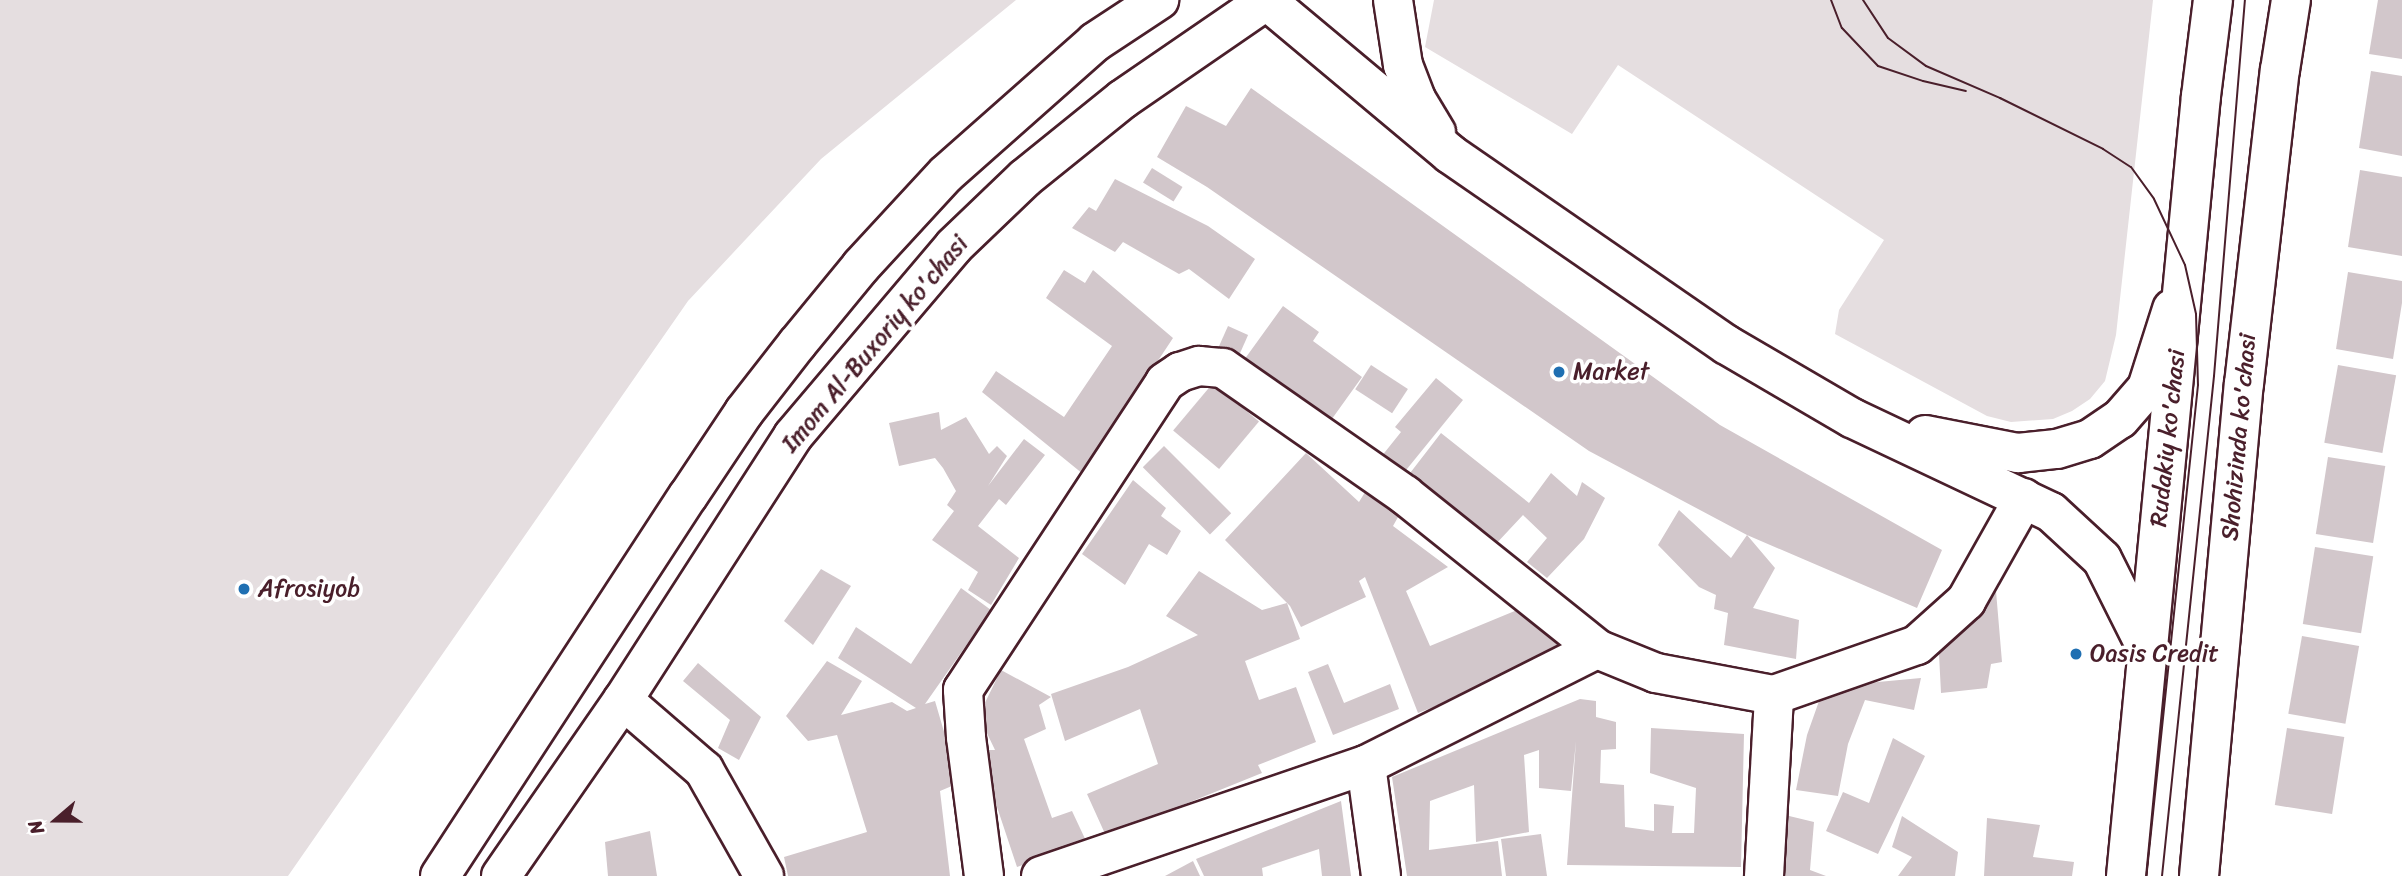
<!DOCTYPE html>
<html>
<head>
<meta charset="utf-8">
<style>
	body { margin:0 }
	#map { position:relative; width:2402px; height:876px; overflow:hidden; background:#fff; font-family:Sriracha,sans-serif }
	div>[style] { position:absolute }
	.green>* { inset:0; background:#e5dee0 }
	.building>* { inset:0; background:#d2c7cb; transform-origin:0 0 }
	.roads { filter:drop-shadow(2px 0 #4a1f2b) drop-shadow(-2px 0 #4a1f2b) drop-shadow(0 2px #4a1f2b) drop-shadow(0 -2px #4a1f2b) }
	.street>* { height:38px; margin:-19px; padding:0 19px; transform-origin:19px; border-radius:19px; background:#fff }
	.secondary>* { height:38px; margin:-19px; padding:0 19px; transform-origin:19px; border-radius:19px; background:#fff }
	.primary>* { height:38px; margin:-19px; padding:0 19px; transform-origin:19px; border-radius:19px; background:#fff }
	.tram>* { height:2px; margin:-1px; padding:0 1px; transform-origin:1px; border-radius:1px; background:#4a1f2b }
	.dots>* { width:19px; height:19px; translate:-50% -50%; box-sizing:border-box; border:4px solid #fff; border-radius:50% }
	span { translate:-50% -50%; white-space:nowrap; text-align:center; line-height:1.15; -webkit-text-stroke:7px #fff; paint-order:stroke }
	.street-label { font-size:24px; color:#4a1f2b }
	.poi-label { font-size:24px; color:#4a1f2b }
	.left { translate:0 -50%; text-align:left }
	.north { position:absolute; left:21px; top:785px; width:70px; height:70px; -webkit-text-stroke:5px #fff; paint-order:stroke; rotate:250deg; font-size:19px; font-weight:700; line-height:28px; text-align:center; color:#4a1f2b }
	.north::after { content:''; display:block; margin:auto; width:24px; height:32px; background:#4a1f2b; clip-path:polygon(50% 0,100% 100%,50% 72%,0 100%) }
</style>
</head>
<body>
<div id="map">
	<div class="green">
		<div style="clip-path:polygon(0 0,1016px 0,821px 159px,688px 301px,288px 876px,0 876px)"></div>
		<div style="clip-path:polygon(1434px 0,2153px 0,2116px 335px,2105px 381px,2090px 399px,2072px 411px,2053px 419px,2011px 422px,1987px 416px,1835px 334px,1839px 310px,1884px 240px,1618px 65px,1572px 134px,1425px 47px)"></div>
	</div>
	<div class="building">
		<div style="clip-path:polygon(2378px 0,2402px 0,2402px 59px,2369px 54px)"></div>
		<div style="clip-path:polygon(2371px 71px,2402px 76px,2402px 156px,2359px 148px)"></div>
		<div style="clip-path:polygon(1251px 88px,1720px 425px,1942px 550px,1917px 608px,1747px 535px,1775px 568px,1753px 608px,1799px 620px,1796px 659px,1724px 645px,1728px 613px,1714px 609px,1716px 595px,1699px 587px,1658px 545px,1679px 510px,1731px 558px,1747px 535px,1589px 451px,1207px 187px,1157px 157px,1186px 106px,1226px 126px)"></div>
		<div style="left:1152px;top:168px;width:36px;height:17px;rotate:32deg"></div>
		<div style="clip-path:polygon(2360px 170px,2402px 177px,2402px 256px,2348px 247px)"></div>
		<div style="clip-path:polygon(1115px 179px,1208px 226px,1255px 259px,1229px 299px,1189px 269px,1179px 274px,1123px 242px,1115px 252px,1072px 228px,1089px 207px,1096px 211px)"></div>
		<div style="clip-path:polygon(1064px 270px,1085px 283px,1093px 270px,1173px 338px,1083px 474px,982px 392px,996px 371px,1064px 417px,1112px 346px,1046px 298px)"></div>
		<div style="clip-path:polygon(2348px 272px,2402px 281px,2402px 303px,2393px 359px,2336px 349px)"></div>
		<div style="clip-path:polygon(1283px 306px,1319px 332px,1313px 341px,1362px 377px,1329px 423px,1244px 360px)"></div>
		<div style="left:1228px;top:326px;width:22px;height:23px;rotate:24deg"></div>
		<div style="left:1371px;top:365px;width:44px;height:29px;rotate:33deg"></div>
		<div style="left:2338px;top:365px;width:59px;height:79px;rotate:10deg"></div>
		<div style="clip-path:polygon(1436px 378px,1463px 400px,1398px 480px,1377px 462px,1401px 432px,1395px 427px)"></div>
		<div style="left:1213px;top:383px;width:60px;height:62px;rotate:40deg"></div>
		<div style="clip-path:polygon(939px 412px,941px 430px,966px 417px,989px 454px,997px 446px,1007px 456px,988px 486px,1024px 439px,1045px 455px,1006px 505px,999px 499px,978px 526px,1019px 558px,991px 605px,968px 590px,978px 572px,932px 540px,954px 511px,947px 505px,956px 491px,943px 468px,935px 458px,899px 466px,889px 423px)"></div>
		<div style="clip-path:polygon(1441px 433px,1529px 503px,1551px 473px,1577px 496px,1582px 482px,1605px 498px,1584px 539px,1547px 578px,1527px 562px,1547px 538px,1523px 515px,1494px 546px,1407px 477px)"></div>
		<div style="left:1164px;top:446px;width:95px;height:30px;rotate:45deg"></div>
		<div style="clip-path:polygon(1306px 453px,1359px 502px,1370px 484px,1402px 510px,1393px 526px,1448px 567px,1406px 591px,1430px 646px,1522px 608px,1551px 626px,1562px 657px,1418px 713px,1365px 577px,1359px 581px,1366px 597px,1301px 627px,1290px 606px,1225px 540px)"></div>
		<div style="left:2328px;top:457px;width:58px;height:78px;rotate:9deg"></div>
		<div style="clip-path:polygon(1133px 480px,1166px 508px,1161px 516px,1181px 531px,1167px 555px,1149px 544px,1125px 585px,1082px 554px)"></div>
		<div style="left:2315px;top:547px;width:59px;height:78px;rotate:9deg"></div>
		<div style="clip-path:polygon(821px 569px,851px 586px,813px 645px,784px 621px)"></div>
		<div style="clip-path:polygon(1199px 571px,1262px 610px,1287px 603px,1300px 639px,1245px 661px,1259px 700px,1296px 687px,1316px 742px,1258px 765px,1262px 773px,1106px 836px,1087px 794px,1158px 764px,1140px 709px,1065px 741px,1051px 694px,1128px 667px,1198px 635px,1166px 616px)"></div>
		<div style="clip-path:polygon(961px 588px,991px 610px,925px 704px,935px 701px,959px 783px,940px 791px,950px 876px,788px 876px,784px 857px,867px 832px,837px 735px,808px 741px,786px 716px,827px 661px,862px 681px,841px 715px,892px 702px,907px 711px,916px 708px,838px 658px,856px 627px,911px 664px)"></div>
		<div style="clip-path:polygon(1996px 591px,2002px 662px,1991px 664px,1987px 688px,1941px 693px,1938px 635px)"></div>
		<div style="left:2302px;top:636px;width:58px;height:79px;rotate:10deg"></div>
		<div style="clip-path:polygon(698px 663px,761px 717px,739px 760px,718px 748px,730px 720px,683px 681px)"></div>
		<div style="clip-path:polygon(1328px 664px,1344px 703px,1390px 684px,1399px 709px,1333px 735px,1308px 672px)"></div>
		<div style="clip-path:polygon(1001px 670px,1051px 697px,1039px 705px,1046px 729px,1024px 739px,1052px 818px,1072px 811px,1087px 843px,1017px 867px,996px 804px,988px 750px,995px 750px,984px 727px,976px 721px)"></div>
		<div style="clip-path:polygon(1921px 678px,1914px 710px,1865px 700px,1848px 744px,1838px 796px,1796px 790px,1807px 735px,1824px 687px)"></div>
		<div style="clip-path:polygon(1580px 699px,1596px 701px,1596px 717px,1616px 722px,1616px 749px,1601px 750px,1600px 783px,1624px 785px,1625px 827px,1654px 831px,1654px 804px,1674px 806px,1672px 833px,1694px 833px,1696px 788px,1650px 773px,1651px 728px,1744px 734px,1741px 867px,1567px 865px,1576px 741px,1571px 791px,1539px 788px,1539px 750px,1524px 755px,1529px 832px,1476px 842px,1474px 785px,1430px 801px,1429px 850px,1498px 841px,1502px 876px,1407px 876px,1392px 777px)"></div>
		<div style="left:2287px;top:728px;width:58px;height:78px;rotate:9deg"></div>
		<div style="clip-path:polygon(1893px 738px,1925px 756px,1878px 854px,1826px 831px,1843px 792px,1869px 803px)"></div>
		<div style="clip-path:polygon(1341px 801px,1351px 876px,1322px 876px,1319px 849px,1262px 868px,1263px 876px,1204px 876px,1196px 859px)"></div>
		<div style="clip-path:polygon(1785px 815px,1814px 822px,1810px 870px,1826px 876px,1780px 876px)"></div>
		<div style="clip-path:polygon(1902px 816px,1958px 852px,1955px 876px,1898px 876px,1912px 857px,1892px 847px)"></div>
		<div style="clip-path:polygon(1987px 818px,2040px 825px,2033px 857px,2074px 862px,2072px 876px,1984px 876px)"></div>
		<div style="clip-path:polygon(650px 831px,657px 876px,608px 876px,605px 842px)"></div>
		<div style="clip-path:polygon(1541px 834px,1547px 876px,1506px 876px,1501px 839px)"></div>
		<div style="clip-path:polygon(1193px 861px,1200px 876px,1165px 876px)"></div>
	</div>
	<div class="roads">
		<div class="street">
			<div style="left:623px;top:700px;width:107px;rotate:40.8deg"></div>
			<div style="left:704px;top:770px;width:122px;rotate:60.5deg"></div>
			<div style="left:1366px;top:765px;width:112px;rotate:82.3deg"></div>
			<div style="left:984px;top:876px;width:140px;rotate:-97.4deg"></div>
			<div style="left:966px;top:737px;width:47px;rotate:-93.7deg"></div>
			<div style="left:963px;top:690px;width:368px;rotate:-56.7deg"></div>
			<div style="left:1165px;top:382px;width:18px;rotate:-34deg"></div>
			<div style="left:1180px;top:372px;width:20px;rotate:-18deg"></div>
			<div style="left:1199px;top:366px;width:24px;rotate:5deg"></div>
			<div style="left:1223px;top:368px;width:222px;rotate:34.9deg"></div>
			<div style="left:1405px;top:495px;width:246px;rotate:38.7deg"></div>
			<div style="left:1597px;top:649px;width:64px;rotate:22.1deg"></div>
			<div style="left:1656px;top:673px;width:120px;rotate:10.6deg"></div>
			<div style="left:1774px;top:695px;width:151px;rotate:-19.3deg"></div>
			<div style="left:1917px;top:645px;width:66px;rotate:-41.9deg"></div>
			<div style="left:1966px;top:601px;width:118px;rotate:-60.6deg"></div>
			<div style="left:1041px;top:876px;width:343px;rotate:-18.9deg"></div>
			<div style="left:1366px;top:765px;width:258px;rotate:-26.7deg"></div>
			<div style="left:1764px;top:876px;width:181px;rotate:-86.8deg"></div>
		</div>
		<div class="secondary">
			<div style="left:1266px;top:0;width:240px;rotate:39.9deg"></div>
			<div style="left:1450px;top:154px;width:336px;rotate:34.6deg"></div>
			<div style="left:1727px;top:345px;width:145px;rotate:30.3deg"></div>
			<div style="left:1852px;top:418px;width:220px;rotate:25.3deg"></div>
			<div style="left:2051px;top:512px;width:69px;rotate:42.7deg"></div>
			<div style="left:2102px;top:559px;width:101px;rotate:63.4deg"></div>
			<div style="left:1393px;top:0;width:66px;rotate:81.3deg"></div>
			<div style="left:1403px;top:65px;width:36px;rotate:69deg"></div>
			<div style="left:1416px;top:99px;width:39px;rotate:59deg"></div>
			<div style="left:1925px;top:435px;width:95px;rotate:11deg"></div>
			<div style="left:2018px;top:453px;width:39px;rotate:-6deg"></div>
			<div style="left:2057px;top:449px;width:34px;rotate:-17deg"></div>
			<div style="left:2090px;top:439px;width:36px;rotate:-34deg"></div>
			<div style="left:2120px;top:419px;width:41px;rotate:-48.9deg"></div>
			<div style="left:2147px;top:388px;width:83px;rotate:-72.4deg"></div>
			<div style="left:440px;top:876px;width:454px;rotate:-56.9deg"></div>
			<div style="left:688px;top:496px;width:101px;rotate:-56.3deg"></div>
			<div style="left:744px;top:412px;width:86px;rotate:-52.1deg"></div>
			<div style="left:797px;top:344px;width:101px;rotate:-50.6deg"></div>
			<div style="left:861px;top:266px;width:125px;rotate:-47.3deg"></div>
			<div style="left:946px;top:174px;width:199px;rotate:-41.5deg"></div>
			<div style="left:1095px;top:42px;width:77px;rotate:-33.3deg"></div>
			<div style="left:501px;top:876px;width:214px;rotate:-55.3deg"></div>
			<div style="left:623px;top:700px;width:314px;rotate:-57.2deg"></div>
			<div style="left:793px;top:436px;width:249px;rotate:-49.7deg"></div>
			<div style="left:954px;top:246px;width:98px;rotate:-43.8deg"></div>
			<div style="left:1025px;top:178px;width:126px;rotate:-38.9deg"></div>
			<div style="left:1123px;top:99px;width:175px;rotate:-34.5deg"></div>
		</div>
		<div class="primary">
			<div style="left:2126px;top:876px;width:784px;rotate:-84.51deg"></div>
			<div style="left:2201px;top:96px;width:97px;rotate:-82.9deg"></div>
			<div style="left:2199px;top:876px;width:494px;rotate:-84.8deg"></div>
			<div style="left:2244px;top:384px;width:316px;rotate:-83.5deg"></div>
			<div style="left:2280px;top:70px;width:71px;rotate:-81.1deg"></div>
		</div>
	</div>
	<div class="tram">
		<div style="left:1831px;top:0;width:30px;rotate:69deg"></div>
		<div style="left:1842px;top:28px;width:52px;rotate:46.5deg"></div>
		<div style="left:1878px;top:66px;width:47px;rotate:18.4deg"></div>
		<div style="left:1923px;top:81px;width:44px;rotate:13.1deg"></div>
		<div style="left:1863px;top:0;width:45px;rotate:56.7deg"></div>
		<div style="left:1888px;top:38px;width:47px;rotate:36.4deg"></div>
		<div style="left:1926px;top:66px;width:81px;rotate:23.4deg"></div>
		<div style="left:2000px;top:98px;width:115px;rotate:26.3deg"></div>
		<div style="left:2103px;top:149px;width:33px;rotate:33deg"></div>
		<div style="left:2131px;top:167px;width:39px;rotate:54deg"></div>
		<div style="left:2154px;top:199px;width:73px;rotate:64.8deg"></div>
		<div style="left:2185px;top:265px;width:50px;rotate:77.3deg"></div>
		<div style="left:2196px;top:314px;width:71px;rotate:88.4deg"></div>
		<div style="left:2198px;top:385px;width:494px;rotate:96deg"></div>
		<div style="left:2162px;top:876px;width:503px;rotate:-84.06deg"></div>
		<div style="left:2214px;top:376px;width:377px;rotate:-85.3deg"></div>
	</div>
	<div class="dots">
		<div style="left:1559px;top:372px;background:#1f6fb2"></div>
		<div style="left:244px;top:589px;background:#1f6fb2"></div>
		<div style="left:2076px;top:654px;background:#1f6fb2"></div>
	</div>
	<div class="street-label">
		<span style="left:875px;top:344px;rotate:-50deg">Imom Al-Buxoriy ko'chasi</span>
		<span style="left:2239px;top:437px;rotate:-85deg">Shohizinda ko'chasi</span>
		<span style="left:2168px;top:438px;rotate:-84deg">Rudakiy ko'chasi</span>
	</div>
	<div class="poi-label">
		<span class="left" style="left:1573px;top:372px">Market</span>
		<span class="left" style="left:258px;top:589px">Afrosiyob</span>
		<span class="left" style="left:2090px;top:654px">Oasis Credit</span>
	</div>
	<div class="north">N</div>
</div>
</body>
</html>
